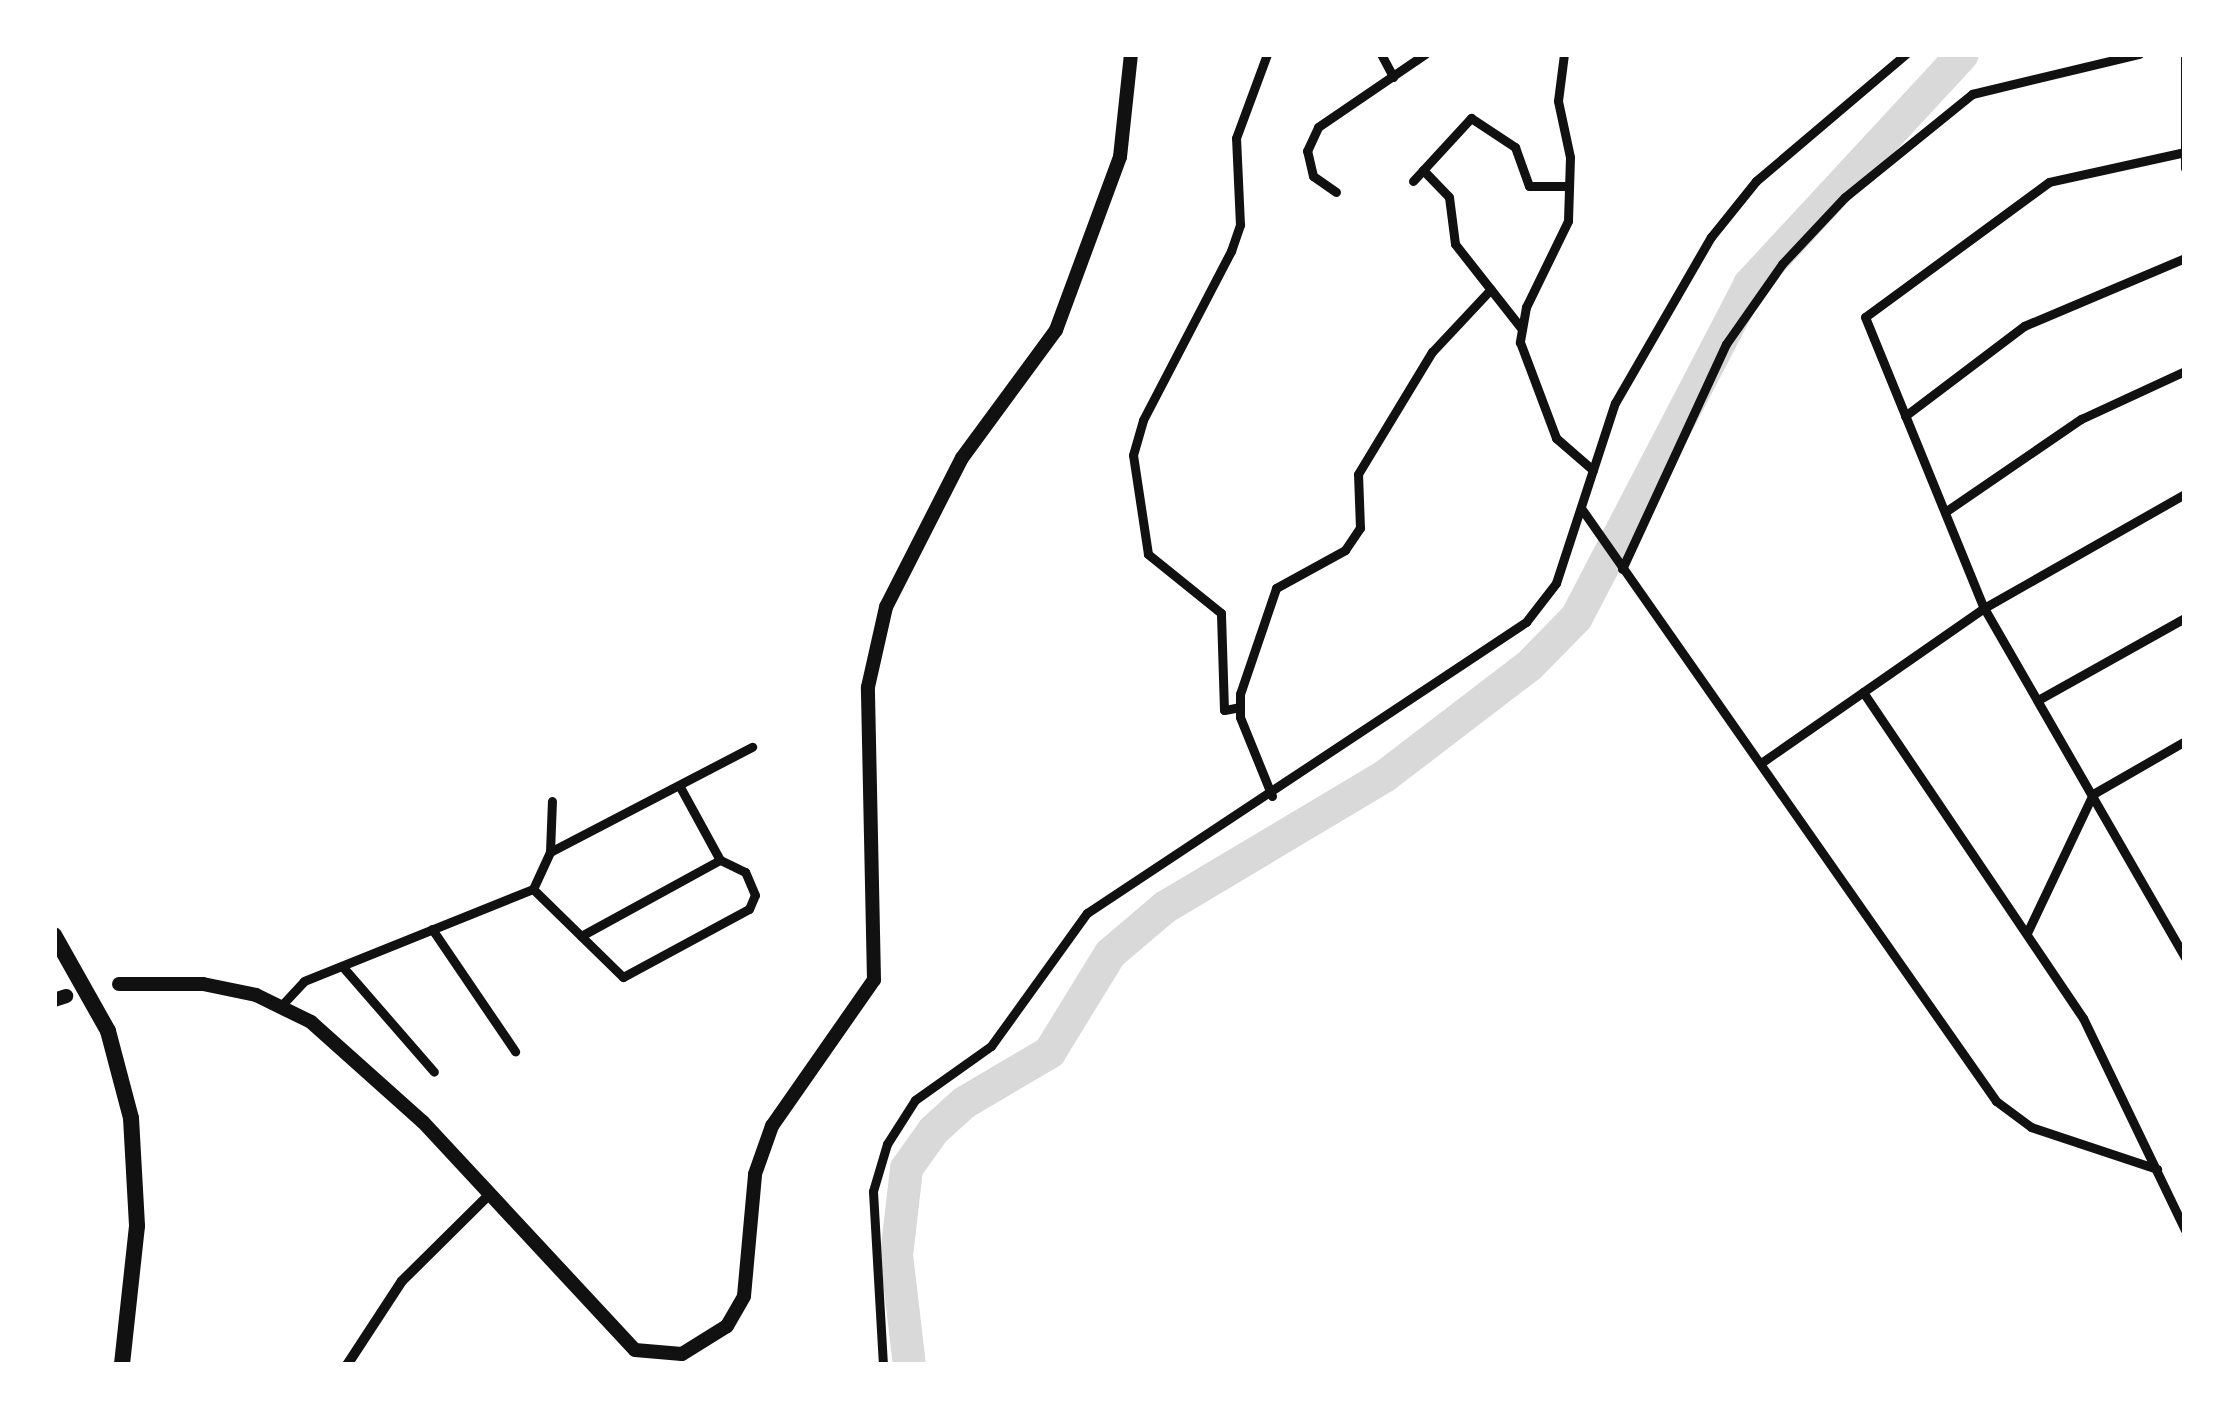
<!DOCTYPE html>
<html>
<head>
<meta charset="utf-8">
<style>
	body { margin:0 }
	#map { position:relative; width:2239px; height:1419px; overflow:hidden; background:#fff; font-family:"Asap Condensed",sans-serif }
	div>[style] { position:absolute }
	.river>* { height:33px; margin:-16.5px; padding:0 16.5px; transform-origin:16.5px; border-radius:16.5px; background:#d9d9d9 }
	.minor>* { height:9px; margin:-4.5px; padding:0 4.5px; transform-origin:4.5px; border-radius:4.5px; background:#111 }
	.tertiary>* { height:10px; margin:-5px; padding:0 5px; transform-origin:5px; border-radius:5px; background:#111 }
	.primary>* { height:14px; margin:-7px; padding:0 7px; transform-origin:7px; border-radius:7px; background:#111 }
	.motorway>* { height:16px; margin:-8px; padding:0 8px; transform-origin:8px; border-radius:8px; background:#111 }
	span { translate:-50% -50%; white-space:nowrap; text-align:center; line-height:1.15; -webkit-text-stroke:12px #fff; paint-order:stroke }
	.frame { position:absolute; inset:0; border:57px solid #fff; pointer-events:none }
</style>
</head>
<body>
<div id="map">
	<div class="river">
		<div style="left:909px;top:1365px;width:111px;rotate:-96.7deg"></div>
		<div style="left:896px;top:1255px;width:88px;rotate:-83.4deg"></div>
		<div style="left:906px;top:1168px;width:47px;rotate:-54.6deg"></div>
		<div style="left:933px;top:1130px;width:42px;rotate:-42.1deg"></div>
		<div style="left:964px;top:1102px;width:99px;rotate:-30.5deg"></div>
		<div style="left:1049px;top:1052px;width:116px;rotate:-58.4deg"></div>
		<div style="left:1110px;top:953px;width:71px;rotate:-40.4deg"></div>
		<div style="left:1164px;top:907px;width:257px;rotate:-30.8deg"></div>
		<div style="left:1385px;top:775px;width:181px;rotate:-37.4deg"></div>
		<div style="left:1529px;top:665px;width:67px;rotate:-45.6deg"></div>
		<div style="left:1576px;top:617px;width:375px;rotate:-62.5deg"></div>
		<div style="left:1749px;top:284px;width:313px;rotate:-47.2deg"></div>
	</div>
	<div class="minor">
		<div style="left:1381px;top:54px;width:26px;rotate:62deg"></div>
		<div style="left:1564px;top:54px;width:47px;rotate:97.3deg"></div>
		<div style="left:1558px;top:101px;width:57px;rotate:77.9deg"></div>
		<div style="left:1570px;top:157px;width:64px;rotate:91.8deg"></div>
		<div style="left:1568px;top:221px;width:96px;rotate:116deg"></div>
		<div style="left:1526px;top:307px;width:36px;rotate:100deg"></div>
		<div style="left:1520px;top:342px;width:103px;rotate:69.4deg"></div>
		<div style="left:1556px;top:438px;width:49px;rotate:40.9deg"></div>
		<div style="left:2185px;top:58px;width:110px;rotate:90deg"></div>
		<div style="left:2185px;top:152px;width:139px;rotate:167.6deg"></div>
		<div style="left:2049px;top:182px;width:228px;rotate:143.7deg"></div>
		<div style="left:1865px;top:317px;width:314px;rotate:67.8deg"></div>
		<div style="left:1984px;top:608px;width:403px;rotate:60.1deg"></div>
		<div style="left:1423px;top:170px;width:37px;rotate:46deg"></div>
		<div style="left:1449px;top:197px;width:47px;rotate:82.7deg"></div>
		<div style="left:1455px;top:244px;width:108px;rotate:51.8deg"></div>
		<div style="left:1413px;top:181px;width:86px;rotate:-47.4deg"></div>
		<div style="left:1471px;top:118px;width:53px;rotate:33.4deg"></div>
		<div style="left:1515px;top:147px;width:41px;rotate:70.3deg"></div>
		<div style="left:1529px;top:186px;width:40px"></div>
		<div style="left:1336px;top:192px;width:28px;rotate:-145deg"></div>
		<div style="left:1313px;top:176px;width:26px;rotate:-103deg"></div>
		<div style="left:1307px;top:151px;width:26px;rotate:-65deg"></div>
		<div style="left:1318px;top:127px;width:130px;rotate:-34.3deg"></div>
		<div style="left:1905px;top:416px;width:149px;rotate:-37.1deg"></div>
		<div style="left:2024px;top:326px;width:175px;rotate:-22.9deg"></div>
		<div style="left:1581px;top:508px;width:724px;rotate:55.01deg"></div>
		<div style="left:1996px;top:1101px;width:44px;rotate:36.6deg"></div>
		<div style="left:2031px;top:1127px;width:133px;rotate:18.4deg"></div>
		<div style="left:1945px;top:512px;width:165px;rotate:-34.4deg"></div>
		<div style="left:2081px;top:419px;width:115px;rotate:-24.8deg"></div>
		<div style="left:1622px;top:569px;width:248px;rotate:-65.2deg"></div>
		<div style="left:1726px;top:344px;width:98px;rotate:-55deg"></div>
		<div style="left:1782px;top:264px;width:92px;rotate:-46.8deg"></div>
		<div style="left:1845px;top:197px;width:164px;rotate:-39deg"></div>
		<div style="left:1972px;top:94px;width:172px;rotate:-13.5deg"></div>
		<div style="left:1863px;top:692px;width:393px;rotate:56deg"></div>
		<div style="left:2083px;top:1018px;width:235px;rotate:64.3deg"></div>
		<div style="left:2038px;top:700px;width:168px;rotate:-29.2deg"></div>
		<div style="left:1240px;top:707px;width:16px;rotate:169deg"></div>
		<div style="left:1224px;top:710px;width:97px;rotate:-91.8deg"></div>
		<div style="left:1221px;top:613px;width:94px;rotate:-141.1deg"></div>
		<div style="left:1148px;top:554px;width:100px;rotate:-98.6deg"></div>
		<div style="left:1133px;top:455px;width:36px;rotate:-74deg"></div>
		<div style="left:1143px;top:420px;width:191px;rotate:-62.5deg"></div>
		<div style="left:1231px;top:251px;width:28px;rotate:-71deg"></div>
		<div style="left:1240px;top:225px;width:87px;rotate:-92.6deg"></div>
		<div style="left:1236px;top:138px;width:90px;rotate:-69.7deg"></div>
		<div style="left:1761px;top:763px;width:272px;rotate:-34.8deg"></div>
		<div style="left:1984px;top:608px;width:231px;rotate:-29.6deg"></div>
		<div style="left:1272px;top:796px;width:85px;rotate:-112.1deg"></div>
		<div style="left:1240px;top:717px;width:23px;rotate:-90deg"></div>
		<div style="left:1240px;top:694px;width:112px;rotate:-71.2deg"></div>
		<div style="left:1276px;top:588px;width:79px;rotate:-28.8deg"></div>
		<div style="left:1345px;top:550px;width:27px;rotate:-56deg"></div>
		<div style="left:1360px;top:528px;width:54px;rotate:-92.1deg"></div>
		<div style="left:1358px;top:474px;width:143px;rotate:-58.8deg"></div>
		<div style="left:1432px;top:352px;width:86px;rotate:-46.9deg"></div>
		<div style="left:550px;top:852px;width:228px;rotate:-27.5deg"></div>
		<div style="left:533px;top:889px;width:126px;rotate:44.4deg"></div>
		<div style="left:623px;top:977px;width:143px;rotate:-28.4deg"></div>
		<div style="left:749px;top:909px;width:15px;rotate:-67deg"></div>
		<div style="left:755px;top:895px;width:25px;rotate:-113deg"></div>
		<div style="left:745px;top:872px;width:28px;rotate:-154deg"></div>
		<div style="left:720px;top:860px;width:85px;rotate:-118.7deg"></div>
		<div style="left:432px;top:929px;width:148px;rotate:55.8deg"></div>
		<div style="left:2027px;top:933px;width:154px;rotate:-64.6deg"></div>
		<div style="left:2093px;top:794px;width:106px;rotate:-29.9deg"></div>
		<div style="left:581px;top:936px;width:158px;rotate:-28.7deg"></div>
		<div style="left:342px;top:966px;width:140px;rotate:49deg"></div>
		<div style="left:280px;top:1007px;width:35px;rotate:-47deg"></div>
		<div style="left:304px;top:981px;width:247px;rotate:-21.9deg"></div>
		<div style="left:533px;top:889px;width:41px;rotate:-65.3deg"></div>
		<div style="left:550px;top:852px;width:51px;rotate:-87.8deg"></div>
		<div style="left:883px;top:1365px;width:174px;rotate:-93.3deg"></div>
		<div style="left:873px;top:1191px;width:49px;rotate:-73.4deg"></div>
		<div style="left:887px;top:1144px;width:52px;rotate:-57.5deg"></div>
		<div style="left:915px;top:1100px;width:93px;rotate:-35.4deg"></div>
		<div style="left:991px;top:1046px;width:164px;rotate:-54.2deg"></div>
		<div style="left:1087px;top:913px;width:527px;rotate:-33.54deg"></div>
		<div style="left:1526px;top:622px;width:49px;rotate:-52.4deg"></div>
		<div style="left:1556px;top:583px;width:189px;rotate:-71.9deg"></div>
		<div style="left:1615px;top:403px;width:192px;rotate:-60deg"></div>
		<div style="left:1711px;top:237px;width:72px;rotate:-51.2deg"></div>
		<div style="left:1756px;top:181px;width:197px;rotate:-40.3deg"></div>
	</div>
	<div class="tertiary">
		<div style="left:347px;top:1365px;width:100px;rotate:-56.8deg"></div>
		<div style="left:402px;top:1281px;width:124px;rotate:-44.7deg"></div>
	</div>
	<div class="primary">
		<div style="left:119px;top:984px;width:84px"></div>
		<div style="left:203px;top:984px;width:54px;rotate:11.7deg"></div>
		<div style="left:256px;top:995px;width:61px;rotate:26.1deg"></div>
		<div style="left:311px;top:1022px;width:150px;rotate:41.8deg"></div>
		<div style="left:423px;top:1122px;width:311px;rotate:47.1deg"></div>
		<div style="left:635px;top:1350px;width:47px;rotate:4.9deg"></div>
		<div style="left:682px;top:1354px;width:53px;rotate:-31.9deg"></div>
		<div style="left:727px;top:1326px;width:34px;rotate:-60deg"></div>
		<div style="left:744px;top:1296px;width:122px;rotate:-84.8deg"></div>
		<div style="left:755px;top:1174px;width:51px;rotate:-70.5deg"></div>
		<div style="left:772px;top:1126px;width:178px;rotate:-55.1deg"></div>
		<div style="left:874px;top:980px;width:293px;rotate:-91.2deg"></div>
		<div style="left:868px;top:687px;width:82px;rotate:-77.3deg"></div>
		<div style="left:886px;top:607px;width:167px;rotate:-63deg"></div>
		<div style="left:962px;top:458px;width:159px;rotate:-53.7deg"></div>
		<div style="left:1056px;top:330px;width:184px;rotate:-69.7deg"></div>
		<div style="left:1120px;top:157px;width:104px;rotate:-83.9deg"></div>
		<div style="left:54px;top:1000px;width:13px;rotate:-18deg"></div>
	</div>
	<div class="motorway">
		<div style="left:54px;top:935px;width:110px;rotate:60.6deg"></div>
		<div style="left:108px;top:1031px;width:90px;rotate:75.2deg"></div>
		<div style="left:131px;top:1118px;width:108px;rotate:86.8deg"></div>
		<div style="left:137px;top:1226px;width:140px;rotate:96.2deg"></div>
	</div>
	<div class="frame"></div>
</div>
</body>
</html>
